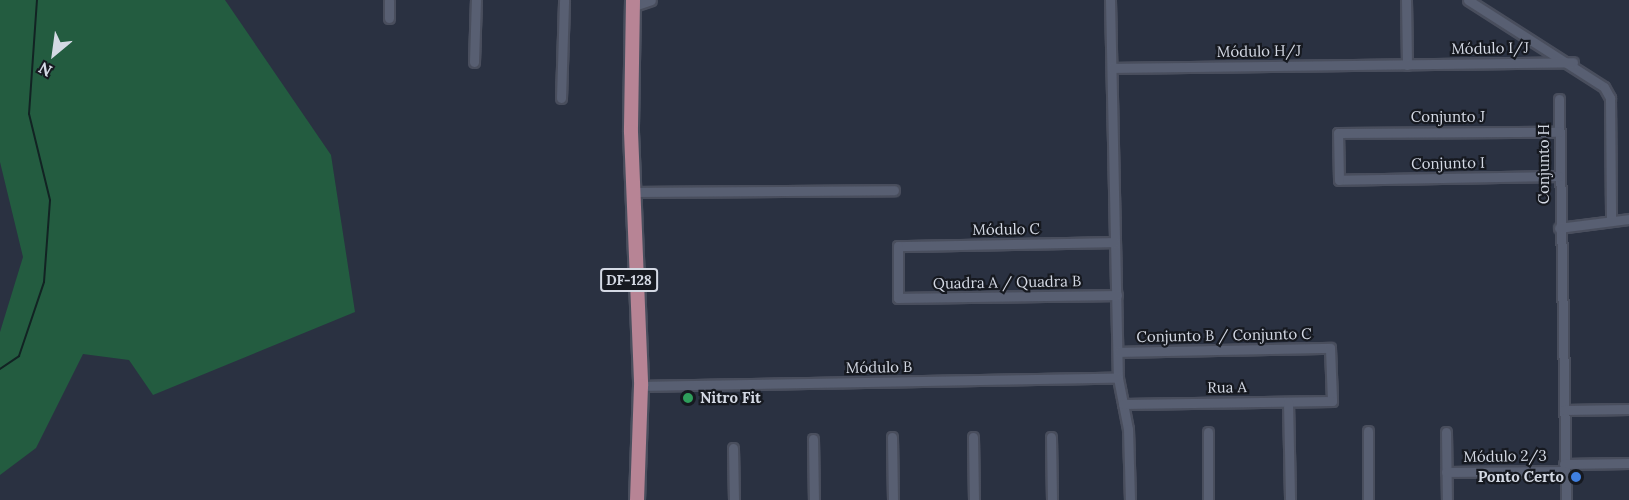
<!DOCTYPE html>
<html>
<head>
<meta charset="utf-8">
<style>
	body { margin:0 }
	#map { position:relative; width:1629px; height:500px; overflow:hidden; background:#2a3141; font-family:Lora,serif }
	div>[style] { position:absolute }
	.green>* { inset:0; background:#235c40 }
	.stream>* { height:2px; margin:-1px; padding:0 1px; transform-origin:1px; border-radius:1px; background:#122323 }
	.roads { filter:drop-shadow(2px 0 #494e5d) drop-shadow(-2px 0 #494e5d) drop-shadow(0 2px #494e5d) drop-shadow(0 -2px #494e5d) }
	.street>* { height:9px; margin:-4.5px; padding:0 4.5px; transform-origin:4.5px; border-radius:4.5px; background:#585f72 }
	.primary>* { height:14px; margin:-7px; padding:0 7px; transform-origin:7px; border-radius:7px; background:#b78495 }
	.dots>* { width:16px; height:16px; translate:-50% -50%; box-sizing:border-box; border:3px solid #161920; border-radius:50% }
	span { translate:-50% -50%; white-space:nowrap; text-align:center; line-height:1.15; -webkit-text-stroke:4.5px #161920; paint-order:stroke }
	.shield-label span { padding:2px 4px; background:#161920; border:2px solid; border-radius:4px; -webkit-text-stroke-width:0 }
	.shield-label { font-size:14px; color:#d4d9e4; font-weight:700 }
	.street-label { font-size:15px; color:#d4d9e4 }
	.poi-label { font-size:15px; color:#d4d9e4; font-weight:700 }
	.left { translate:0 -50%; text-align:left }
	.right { translate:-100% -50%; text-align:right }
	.north { position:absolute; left:24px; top:24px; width:60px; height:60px; -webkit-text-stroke:4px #161920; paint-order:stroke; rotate:209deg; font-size:16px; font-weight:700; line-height:24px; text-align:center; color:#d4d9e4 }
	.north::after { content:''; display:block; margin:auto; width:21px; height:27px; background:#d4d9e4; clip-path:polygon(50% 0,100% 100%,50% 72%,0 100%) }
</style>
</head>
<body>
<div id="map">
	<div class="green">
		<div style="clip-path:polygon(0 0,225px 0,331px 155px,355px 312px,153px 395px,129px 360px,83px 354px,36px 448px,0 475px,0 332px,23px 257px,0 162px)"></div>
	</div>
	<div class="stream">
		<div style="left:0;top:369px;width:23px;rotate:-34deg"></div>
		<div style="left:19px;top:356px;width:78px;rotate:-71.3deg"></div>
		<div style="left:44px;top:282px;width:82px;rotate:-85.8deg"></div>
		<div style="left:50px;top:200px;width:89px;rotate:-103.7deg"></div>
		<div style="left:29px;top:114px;width:114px;rotate:-86deg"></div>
	</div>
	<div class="roads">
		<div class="street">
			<div style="left:1110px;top:0;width:378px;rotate:88.8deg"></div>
			<div style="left:1118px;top:378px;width:52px;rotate:78.9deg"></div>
			<div style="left:1128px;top:429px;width:71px;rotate:88.4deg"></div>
			<div style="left:1406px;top:0;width:65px;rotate:89.1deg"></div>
			<div style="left:1468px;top:0;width:161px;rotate:32.6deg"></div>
			<div style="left:1604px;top:87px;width:13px;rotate:61deg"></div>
			<div style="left:1610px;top:98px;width:121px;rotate:89.5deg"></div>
			<div style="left:631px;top:7px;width:21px;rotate:-19deg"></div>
			<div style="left:389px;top:18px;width:18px;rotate:-90deg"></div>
			<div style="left:474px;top:62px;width:62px;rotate:-88.2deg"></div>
			<div style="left:1112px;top:68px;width:461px;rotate:-0.7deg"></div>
			<div style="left:561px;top:98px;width:98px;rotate:-88.2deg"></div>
			<div style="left:1559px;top:99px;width:401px;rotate:89deg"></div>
			<div style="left:1559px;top:176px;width:220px;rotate:179deg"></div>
			<div style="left:1339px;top:180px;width:47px;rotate:-91.2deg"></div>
			<div style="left:1338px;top:133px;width:221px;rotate:-0.3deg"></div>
			<div style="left:635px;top:192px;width:259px;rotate:-0.4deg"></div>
			<div style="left:1559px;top:228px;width:71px;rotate:-7.3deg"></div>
			<div style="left:1115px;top:242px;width:217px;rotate:178.9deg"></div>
			<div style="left:898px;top:246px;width:52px;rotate:90deg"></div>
			<div style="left:898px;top:298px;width:219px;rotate:-0.8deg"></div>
			<div style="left:1118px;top:352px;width:212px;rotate:-1.1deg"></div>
			<div style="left:1330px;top:348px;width:53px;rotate:87.8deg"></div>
			<div style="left:1332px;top:401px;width:209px;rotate:179.2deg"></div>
			<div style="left:641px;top:386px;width:477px;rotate:-1deg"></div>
			<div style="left:1288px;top:402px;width:98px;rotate:88.8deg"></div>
			<div style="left:1564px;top:410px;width:65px;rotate:-0.9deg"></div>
			<div style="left:1208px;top:432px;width:68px;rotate:90deg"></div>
			<div style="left:1446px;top:432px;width:68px;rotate:89.2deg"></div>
			<div style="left:892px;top:437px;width:63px;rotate:89.1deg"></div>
			<div style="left:973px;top:437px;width:63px;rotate:89.1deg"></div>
			<div style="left:1051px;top:437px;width:63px;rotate:89.1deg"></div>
			<div style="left:813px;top:439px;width:61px;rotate:89.1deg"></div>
			<div style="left:733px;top:448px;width:52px;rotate:88.9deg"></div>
			<div style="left:1564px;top:464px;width:65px;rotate:-0.9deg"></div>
			<div style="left:1446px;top:472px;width:118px;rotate:-0.5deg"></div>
			<div style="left:1368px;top:500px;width:69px;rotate:-90deg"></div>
		</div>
		<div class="primary">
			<div style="left:633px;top:0;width:132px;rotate:90.9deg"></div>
			<div style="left:631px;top:132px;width:254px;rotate:87.7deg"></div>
			<div style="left:641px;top:386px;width:114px;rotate:92deg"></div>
		</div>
	</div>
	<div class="dots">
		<div style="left:688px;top:398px;background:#2e9e5b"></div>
		<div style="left:1576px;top:477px;background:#3f7fe0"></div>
	</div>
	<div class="shield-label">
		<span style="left:629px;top:280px">DF-128</span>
	</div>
	<div class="street-label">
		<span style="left:1490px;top:48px;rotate:-1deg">Módulo I/J</span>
		<span style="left:1259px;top:51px;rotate:-1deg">Módulo H/J</span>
		<span style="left:1448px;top:117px">Conjunto J</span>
		<span style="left:1448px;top:163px;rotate:-1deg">Conjunto I</span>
		<span style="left:1544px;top:164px;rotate:-90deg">Conjunto H</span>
		<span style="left:1006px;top:229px;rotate:-1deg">Módulo C</span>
		<span style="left:1007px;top:282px;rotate:-1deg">Quadra A / Quadra B</span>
		<span style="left:1224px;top:335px;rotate:-1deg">Conjunto B / Conjunto C</span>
		<span style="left:879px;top:367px;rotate:-1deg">Módulo B</span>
		<span style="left:1227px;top:387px;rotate:-1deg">Rua A</span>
		<span style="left:1505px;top:456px;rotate:-1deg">Módulo 2/3</span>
	</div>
	<div class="poi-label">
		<span class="left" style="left:700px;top:398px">Nitro Fit</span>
		<span class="right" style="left:1564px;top:477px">Ponto Certo</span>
	</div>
	<div class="north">N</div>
</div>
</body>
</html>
